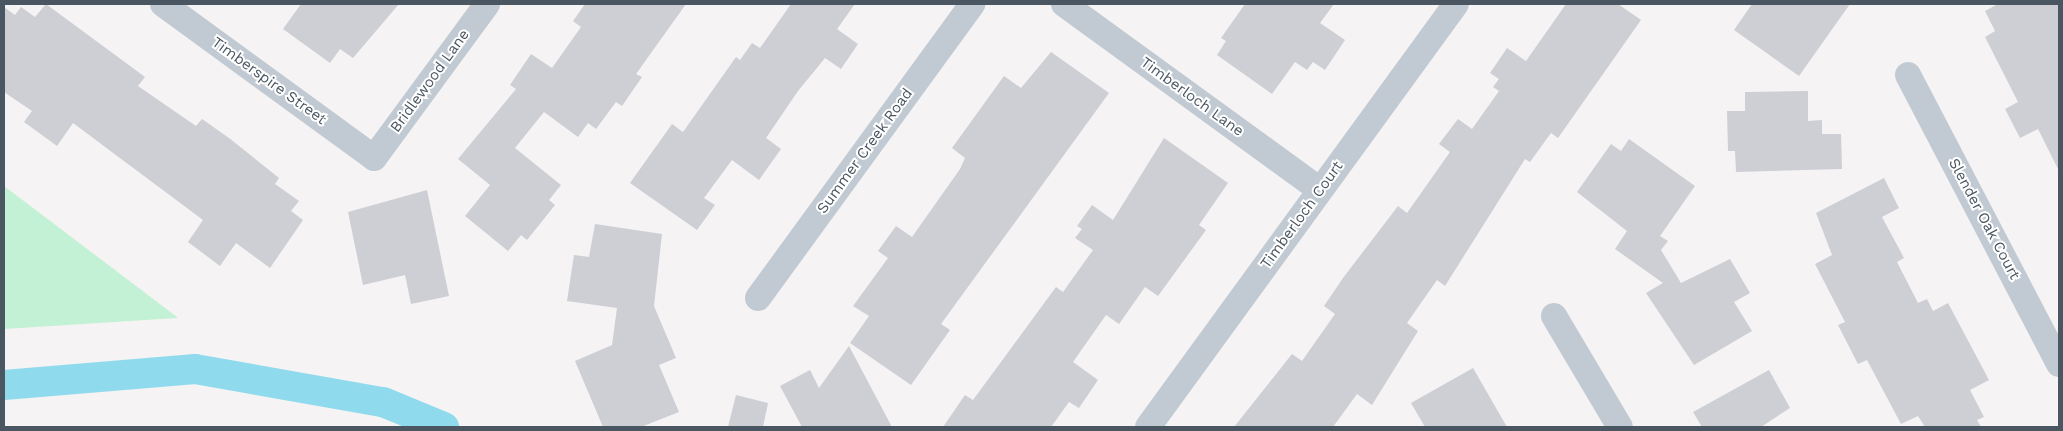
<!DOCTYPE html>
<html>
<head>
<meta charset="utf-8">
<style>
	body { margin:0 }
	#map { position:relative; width:2063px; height:431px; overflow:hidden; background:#f5f3f3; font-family:"Work Sans",sans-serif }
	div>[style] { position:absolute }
	.green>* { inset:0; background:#c3f1d5 }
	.canal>* { height:30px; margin:-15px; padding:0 15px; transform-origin:15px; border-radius:15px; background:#90daee }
	.building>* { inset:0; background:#cdcfd5 }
	.minor>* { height:26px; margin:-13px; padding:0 13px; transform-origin:13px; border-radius:13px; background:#c1cad2 }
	span { translate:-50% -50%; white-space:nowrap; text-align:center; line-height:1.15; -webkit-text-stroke:4px #fff; paint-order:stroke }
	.street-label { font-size:15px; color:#4a5661 }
	.frame { position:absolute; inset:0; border:5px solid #4a5661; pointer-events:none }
</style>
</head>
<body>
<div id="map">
	<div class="green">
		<div style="clip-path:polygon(4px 186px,177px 317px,177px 318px,4px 329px)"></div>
	</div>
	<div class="canal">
		<div style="left:4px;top:385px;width:192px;rotate:-4.8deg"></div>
		<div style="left:195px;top:369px;width:191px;rotate:10deg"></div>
		<div style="left:383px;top:402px;width:66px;rotate:22.3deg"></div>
	</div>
	<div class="building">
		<div style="clip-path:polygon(46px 4px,145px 77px,138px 86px,196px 126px,202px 119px,229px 138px,279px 178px,275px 184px,299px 201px,291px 211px,303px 220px,270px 268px,236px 243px,220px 266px,188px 242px,203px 220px,73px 123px,57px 146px,24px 122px,32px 111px,4px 92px,4px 7px,15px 15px,21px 7px,35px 17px)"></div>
		<div style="clip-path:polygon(301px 4px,399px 4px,353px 58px,340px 49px,330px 63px,283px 29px)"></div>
		<div style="clip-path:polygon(585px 4px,686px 4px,636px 74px,642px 77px,622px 106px,616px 102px,596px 129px,588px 123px,578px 137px,544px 112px,515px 148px,561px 185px,549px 200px,555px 205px,527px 240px,521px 235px,508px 251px,465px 216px,490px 185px,458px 159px,516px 89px,510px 85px,531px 54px,552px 68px,581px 27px,573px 21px)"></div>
		<div style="clip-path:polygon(791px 4px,855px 4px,837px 29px,858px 44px,841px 69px,825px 58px,798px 91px,766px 138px,781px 149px,759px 180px,732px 160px,704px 198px,715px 205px,697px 230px,630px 183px,672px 124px,683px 132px,736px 57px,740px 60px,752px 43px,760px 48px)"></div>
		<div style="clip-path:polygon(1245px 4px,1334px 4px,1320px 23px,1345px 40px,1325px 70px,1313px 62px,1307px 70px,1295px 62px,1272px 94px,1217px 55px,1226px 41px,1221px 38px)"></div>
		<div style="clip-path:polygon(1566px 4px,1618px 4px,1641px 20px,1558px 138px,1551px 133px,1530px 162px,1525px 159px,1445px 286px,1437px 280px,1407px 323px,1418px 331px,1372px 405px,1357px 394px,1333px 427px,1234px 427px,1292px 354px,1302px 361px,1335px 314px,1324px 306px,1343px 278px,1398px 206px,1407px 213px,1450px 152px,1439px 144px,1458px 119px,1472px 129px,1499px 91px,1493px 87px,1499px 79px,1490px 73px,1507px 48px,1526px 61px)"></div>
		<div style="clip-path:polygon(1752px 4px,1850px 4px,1799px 76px,1734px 30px)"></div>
		<div style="clip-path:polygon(1998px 4px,2059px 4px,2059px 171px,2038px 129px,2020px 138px,2005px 109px,2018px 102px,1985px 37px,1995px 31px,1985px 11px)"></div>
		<div style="clip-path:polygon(1051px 52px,1109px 93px,941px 324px,950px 330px,911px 385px,850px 343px,869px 316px,853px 306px,888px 258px,878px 251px,896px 226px,912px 237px,960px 169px,965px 158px,952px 148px,1004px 76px,1021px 88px)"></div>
		<div style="clip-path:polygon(1808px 91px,1808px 121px,1822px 120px,1822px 134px,1841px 134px,1842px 169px,1736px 172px,1735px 151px,1728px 151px,1727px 111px,1745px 111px,1745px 92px)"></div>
		<div style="clip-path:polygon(1164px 138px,1228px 183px,1199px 225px,1206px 230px,1158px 296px,1145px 287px,1119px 324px,1106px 315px,1073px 362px,1098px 380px,1079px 408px,1069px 402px,1051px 427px,943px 427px,965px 395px,973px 400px,1056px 287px,1063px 292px,1093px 250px,1075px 238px,1082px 229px,1077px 226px,1092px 205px,1113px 220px)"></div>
		<div style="clip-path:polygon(1629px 139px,1695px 186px,1660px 236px,1668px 241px,1661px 250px,1681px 283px,1730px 259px,1750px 293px,1734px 302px,1752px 331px,1694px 365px,1646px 293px,1663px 283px,1615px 249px,1627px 231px,1577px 192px,1611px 144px,1621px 151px)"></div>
		<div style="clip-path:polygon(1884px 178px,1899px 208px,1882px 217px,1904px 258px,1897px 262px,1918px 303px,1927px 299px,1933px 311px,1948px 303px,1989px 380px,1970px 390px,1984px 417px,1977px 420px,1981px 427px,1925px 427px,1918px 416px,1901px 424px,1867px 360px,1858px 364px,1838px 325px,1845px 322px,1815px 264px,1832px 255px,1816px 213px)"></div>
		<div style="clip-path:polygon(427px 190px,449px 296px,411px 304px,405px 275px,363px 285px,348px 212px)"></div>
		<div style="clip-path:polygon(595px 224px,662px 234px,654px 306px,676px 358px,659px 365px,679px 412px,641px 427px,603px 427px,575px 361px,612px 345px,617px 308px,567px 301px,574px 255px,589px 257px)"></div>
		<div style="clip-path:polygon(849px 346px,892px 427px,802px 427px,780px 386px,810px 370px,819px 388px)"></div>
		<div style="clip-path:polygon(1473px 368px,1507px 427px,1425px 427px,1411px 403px)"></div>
		<div style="clip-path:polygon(1769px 370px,1790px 408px,1761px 427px,1702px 427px,1693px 412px)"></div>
		<div style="clip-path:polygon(736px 395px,768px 403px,763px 427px,728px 427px)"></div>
	</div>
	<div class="minor">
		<div style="left:163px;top:4px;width:261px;rotate:36.1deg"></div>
		<div style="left:374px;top:158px;width:191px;rotate:-53.7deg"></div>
		<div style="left:1064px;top:4px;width:316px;rotate:36deg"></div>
		<div style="left:1908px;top:75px;width:326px;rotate:62.4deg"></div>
		<div style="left:758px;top:298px;width:364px;rotate:-53.9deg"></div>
		<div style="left:1554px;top:316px;width:129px;rotate:59.3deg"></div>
		<div style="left:1148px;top:427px;width:523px;rotate:-53.94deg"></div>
	</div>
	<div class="street-label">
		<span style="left:269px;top:81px;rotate:36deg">Timberspire Street</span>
		<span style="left:430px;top:81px;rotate:-54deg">Bridlewood Lane</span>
		<span style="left:1192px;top:97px;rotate:36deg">Timberloch Lane</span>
		<span style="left:865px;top:151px;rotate:-54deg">Summer Creek Road</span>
		<span style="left:1302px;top:215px;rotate:-54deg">Timberloch Court</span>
		<span style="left:1984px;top:219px;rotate:62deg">Slender Oak Court</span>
	</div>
	<div class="frame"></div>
</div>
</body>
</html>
